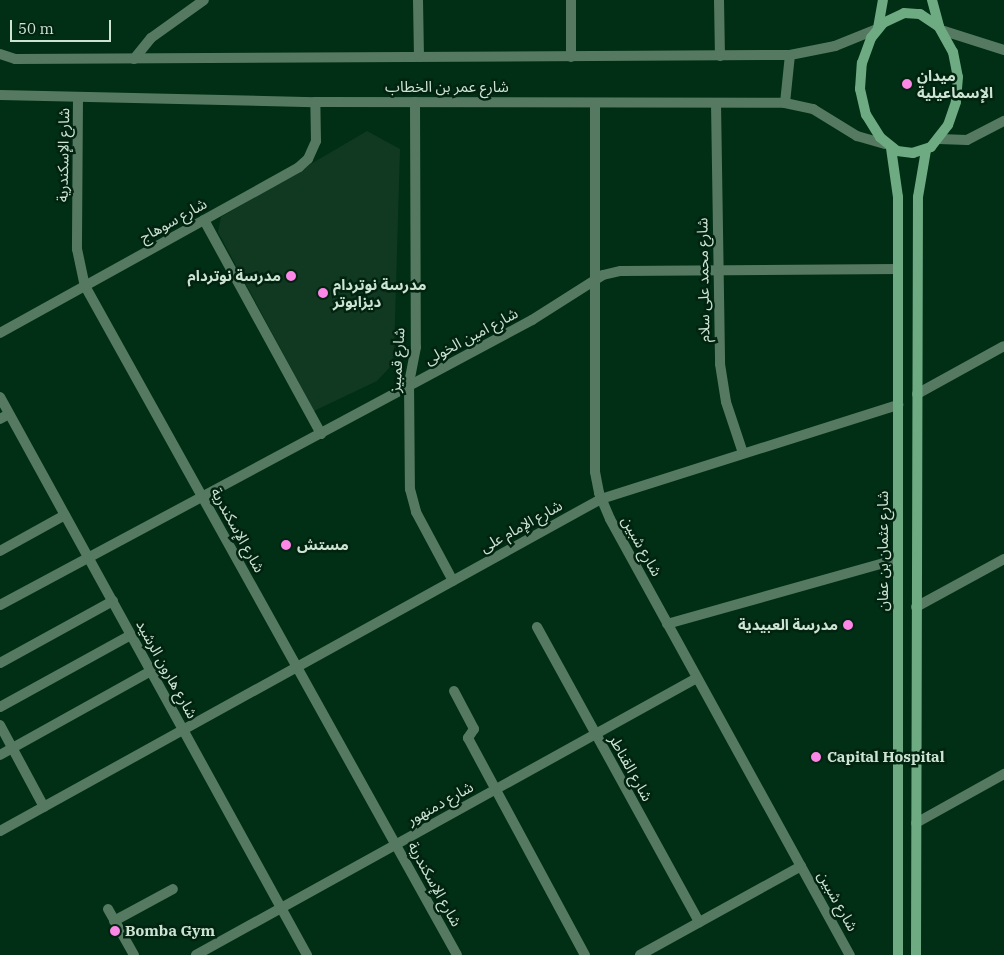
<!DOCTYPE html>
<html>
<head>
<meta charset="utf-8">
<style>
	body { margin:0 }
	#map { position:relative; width:1004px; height:955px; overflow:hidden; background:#002f15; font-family:"IBM Plex Serif","Noto Sans Arabic",serif }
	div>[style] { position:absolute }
	.built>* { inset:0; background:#113922 }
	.minor>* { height:10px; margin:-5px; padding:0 5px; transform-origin:5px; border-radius:5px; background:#557a61 }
	.tertiary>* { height:10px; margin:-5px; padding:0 5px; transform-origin:5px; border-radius:5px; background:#557a61 }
	.secondary>* { height:10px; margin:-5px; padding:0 5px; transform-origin:5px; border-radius:5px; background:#6eab82 }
	.dots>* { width:14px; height:14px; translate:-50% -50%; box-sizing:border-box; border:2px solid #012310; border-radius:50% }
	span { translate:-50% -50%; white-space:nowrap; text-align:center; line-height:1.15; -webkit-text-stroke:5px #012310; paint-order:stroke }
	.poi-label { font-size:15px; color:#cde4d3; font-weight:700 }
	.left { translate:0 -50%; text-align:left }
	.right { translate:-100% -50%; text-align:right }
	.street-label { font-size:15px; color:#cde4d3 }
	.scale { position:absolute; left:10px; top:20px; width:101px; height:22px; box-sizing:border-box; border:2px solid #cde4d3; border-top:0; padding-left:6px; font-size:15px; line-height:18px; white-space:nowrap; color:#cde4d3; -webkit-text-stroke:4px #012310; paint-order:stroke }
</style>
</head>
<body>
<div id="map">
	<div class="built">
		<div style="clip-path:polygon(367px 131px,400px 149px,394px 354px,389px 368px,377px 381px,314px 411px,218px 232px,221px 217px)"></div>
	</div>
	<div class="minor">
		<div style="left:418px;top:0;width:57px;rotate:89deg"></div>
		<div style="left:571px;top:0;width:57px;rotate:90deg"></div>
		<div style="left:719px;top:0;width:56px;rotate:89deg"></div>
		<div style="left:134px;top:59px;width:27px;rotate:-51deg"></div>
		<div style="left:151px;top:38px;width:65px;rotate:-35.6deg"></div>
		<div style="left:78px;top:97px;width:152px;rotate:90.4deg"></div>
		<div style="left:77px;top:249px;width:38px;rotate:78deg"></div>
		<div style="left:85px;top:286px;width:765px;rotate:60.92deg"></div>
		<div style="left:415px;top:102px;width:245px;rotate:89.8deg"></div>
		<div style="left:416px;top:347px;width:36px;rotate:101deg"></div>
		<div style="left:409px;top:382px;width:107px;rotate:89.5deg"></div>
		<div style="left:410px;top:489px;width:24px;rotate:75deg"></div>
		<div style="left:416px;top:512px;width:78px;rotate:61.8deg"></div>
		<div style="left:595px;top:103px;width:369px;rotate:90deg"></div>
		<div style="left:595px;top:472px;width:21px;rotate:79deg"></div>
		<div style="left:599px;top:493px;width:28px;rotate:67deg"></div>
		<div style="left:610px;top:519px;width:498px;rotate:61.2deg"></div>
		<div style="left:716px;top:103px;width:261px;rotate:89.1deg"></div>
		<div style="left:720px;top:364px;width:38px;rotate:81deg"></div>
		<div style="left:726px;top:402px;width:54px;rotate:71.6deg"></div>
		<div style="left:204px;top:220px;width:244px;rotate:61.3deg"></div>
		<div style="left:0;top:333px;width:342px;rotate:-29deg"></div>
		<div style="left:299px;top:167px;width:12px;rotate:-42deg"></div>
		<div style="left:308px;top:159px;width:20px;rotate:-66deg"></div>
		<div style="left:316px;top:141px;width:39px;rotate:-91deg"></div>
		<div style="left:917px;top:394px;width:99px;rotate:-28.9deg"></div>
		<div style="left:0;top:419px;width:10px;rotate:-29deg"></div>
		<div style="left:0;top:551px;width:74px;rotate:-29deg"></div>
		<div style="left:0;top:605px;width:604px;rotate:-28.18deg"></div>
		<div style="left:532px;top:320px;width:84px;rotate:-32.4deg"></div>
		<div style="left:603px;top:275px;width:18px;rotate:-13deg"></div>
		<div style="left:621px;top:271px;width:277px;rotate:-0.4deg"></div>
		<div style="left:916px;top:607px;width:100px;rotate:-28.6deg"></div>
		<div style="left:667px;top:624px;width:240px;rotate:-15.7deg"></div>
		<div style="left:537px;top:627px;width:337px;rotate:61.2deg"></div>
		<div style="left:0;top:663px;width:129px;rotate:-28.8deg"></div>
		<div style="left:454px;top:691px;width:43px;rotate:62.2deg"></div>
		<div style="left:474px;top:729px;width:11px;rotate:124deg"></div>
		<div style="left:468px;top:738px;width:247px;rotate:61.7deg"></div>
		<div style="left:0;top:707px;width:149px;rotate:-28.8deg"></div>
		<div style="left:0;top:725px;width:93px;rotate:61.8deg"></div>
		<div style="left:0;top:755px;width:173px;rotate:-29.1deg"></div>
		<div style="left:916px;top:823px;width:101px;rotate:-29.1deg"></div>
		<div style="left:0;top:831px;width:687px;rotate:-28.92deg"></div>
		<div style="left:601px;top:499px;width:312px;rotate:-17.6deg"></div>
		<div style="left:108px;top:909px;width:53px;rotate:60.5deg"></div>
		<div style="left:114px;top:921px;width:67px;rotate:-28.5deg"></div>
		<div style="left:196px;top:955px;width:572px;rotate:-28.94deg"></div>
		<div style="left:640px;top:955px;width:184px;rotate:-28.9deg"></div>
	</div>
	<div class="tertiary">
		<div style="left:941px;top:30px;width:66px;rotate:17.6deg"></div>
		<div style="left:0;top:54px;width:16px;rotate:18deg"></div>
		<div style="left:15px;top:59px;width:775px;rotate:-0.3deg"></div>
		<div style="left:790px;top:55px;width:46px;rotate:-11.3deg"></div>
		<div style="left:835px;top:46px;width:45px;rotate:-22deg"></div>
		<div style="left:0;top:95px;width:315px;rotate:1.3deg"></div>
		<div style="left:315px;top:102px;width:470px;rotate:0.1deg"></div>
		<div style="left:785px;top:103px;width:29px;rotate:12deg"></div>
		<div style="left:813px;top:109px;width:52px;rotate:31.5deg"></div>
		<div style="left:857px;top:136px;width:29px;rotate:16deg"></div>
		<div style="left:785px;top:103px;width:48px;rotate:-84.1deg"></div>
		<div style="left:939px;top:139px;width:28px;rotate:2deg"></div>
		<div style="left:967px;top:140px;width:42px;rotate:-27.2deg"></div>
		<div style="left:0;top:397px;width:637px;rotate:61.18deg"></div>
	</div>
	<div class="secondary">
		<div style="left:932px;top:0;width:27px;rotate:75deg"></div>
		<div style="left:904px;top:13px;width:16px;rotate:4deg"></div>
		<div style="left:920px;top:14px;width:23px;rotate:34deg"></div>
		<div style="left:939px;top:27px;width:29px;rotate:61deg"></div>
		<div style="left:953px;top:52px;width:25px;rotate:79deg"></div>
		<div style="left:958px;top:77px;width:25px;rotate:95deg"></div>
		<div style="left:956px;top:102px;width:24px;rotate:109deg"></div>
		<div style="left:948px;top:125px;width:28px;rotate:128deg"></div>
		<div style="left:931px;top:147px;width:19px;rotate:162deg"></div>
		<div style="left:913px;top:153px;width:16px;rotate:-173deg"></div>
		<div style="left:897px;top:151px;width:22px;rotate:-141deg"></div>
		<div style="left:880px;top:137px;width:26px;rotate:-122deg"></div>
		<div style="left:866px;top:115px;width:27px;rotate:-103deg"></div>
		<div style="left:860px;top:89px;width:26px;rotate:-86deg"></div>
		<div style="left:862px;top:63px;width:27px;rotate:-70deg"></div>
		<div style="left:871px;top:38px;width:19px;rotate:-51deg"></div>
		<div style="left:883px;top:23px;width:23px;rotate:-25deg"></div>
		<div style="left:878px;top:28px;width:28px;rotate:-80deg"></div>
		<div style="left:891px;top:148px;width:49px;rotate:81.9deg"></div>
		<div style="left:898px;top:197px;width:758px;rotate:90deg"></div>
		<div style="left:916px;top:955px;width:758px;rotate:-89.85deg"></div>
		<div style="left:918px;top:197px;width:48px;rotate:-80.3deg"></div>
	</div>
	<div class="dots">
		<div style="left:907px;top:84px;background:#fb87e6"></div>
		<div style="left:291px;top:276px;background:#fb87e6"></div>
		<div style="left:323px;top:293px;background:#fb87e6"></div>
		<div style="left:286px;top:545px;background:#fb87e6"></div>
		<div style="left:848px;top:625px;background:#fb87e6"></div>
		<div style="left:816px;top:757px;background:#fb87e6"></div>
		<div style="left:115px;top:931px;background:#fb87e6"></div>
	</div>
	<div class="poi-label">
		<span class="left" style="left:917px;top:84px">ميدان<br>الإسماعيلية</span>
		<span class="right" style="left:281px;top:276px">مدرسة نوتردام</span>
		<span class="left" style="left:333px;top:293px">مدرسة نوتردام<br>ديزابوتر</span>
		<span class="left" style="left:297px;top:545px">مستش</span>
		<span class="right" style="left:838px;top:625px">مدرسة العبيدية</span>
		<span class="left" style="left:827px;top:757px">Capital Hospital</span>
		<span class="left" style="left:125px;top:931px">Bomba Gym</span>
	</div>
	<div class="street-label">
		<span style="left:447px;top:87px">شارع عمر بن الخطاب</span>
		<span style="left:63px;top:155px;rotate:-89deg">شارع الإسكندرية</span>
		<span style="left:173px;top:220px;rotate:-29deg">شارع سوهاج</span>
		<span style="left:703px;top:280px;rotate:-91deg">شارع محمد على سلام</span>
		<span style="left:471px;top:336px;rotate:-28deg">شارع امين الخولى</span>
		<span style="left:397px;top:360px;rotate:-86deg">شارع قمبيز</span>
		<span style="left:521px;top:526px;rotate:-29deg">شارع الإمام على</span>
		<span style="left:238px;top:530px;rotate:61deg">شارع الإسكندرية</span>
		<span style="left:642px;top:546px;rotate:61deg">شارع شبين</span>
		<span style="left:883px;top:551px;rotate:-90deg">شارع عثمان بن عفان</span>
		<span style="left:167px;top:669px;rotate:61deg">شارع هارون الرشيد</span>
		<span style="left:631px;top:768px;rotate:61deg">شارع القناطر</span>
		<span style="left:440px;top:803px;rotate:-29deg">شارع دمنهور</span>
		<span style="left:435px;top:884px;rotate:61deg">شارع الإسكندرية</span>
		<span style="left:838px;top:901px;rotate:61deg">شارع شبين</span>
	</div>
	<div class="scale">50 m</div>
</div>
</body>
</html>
